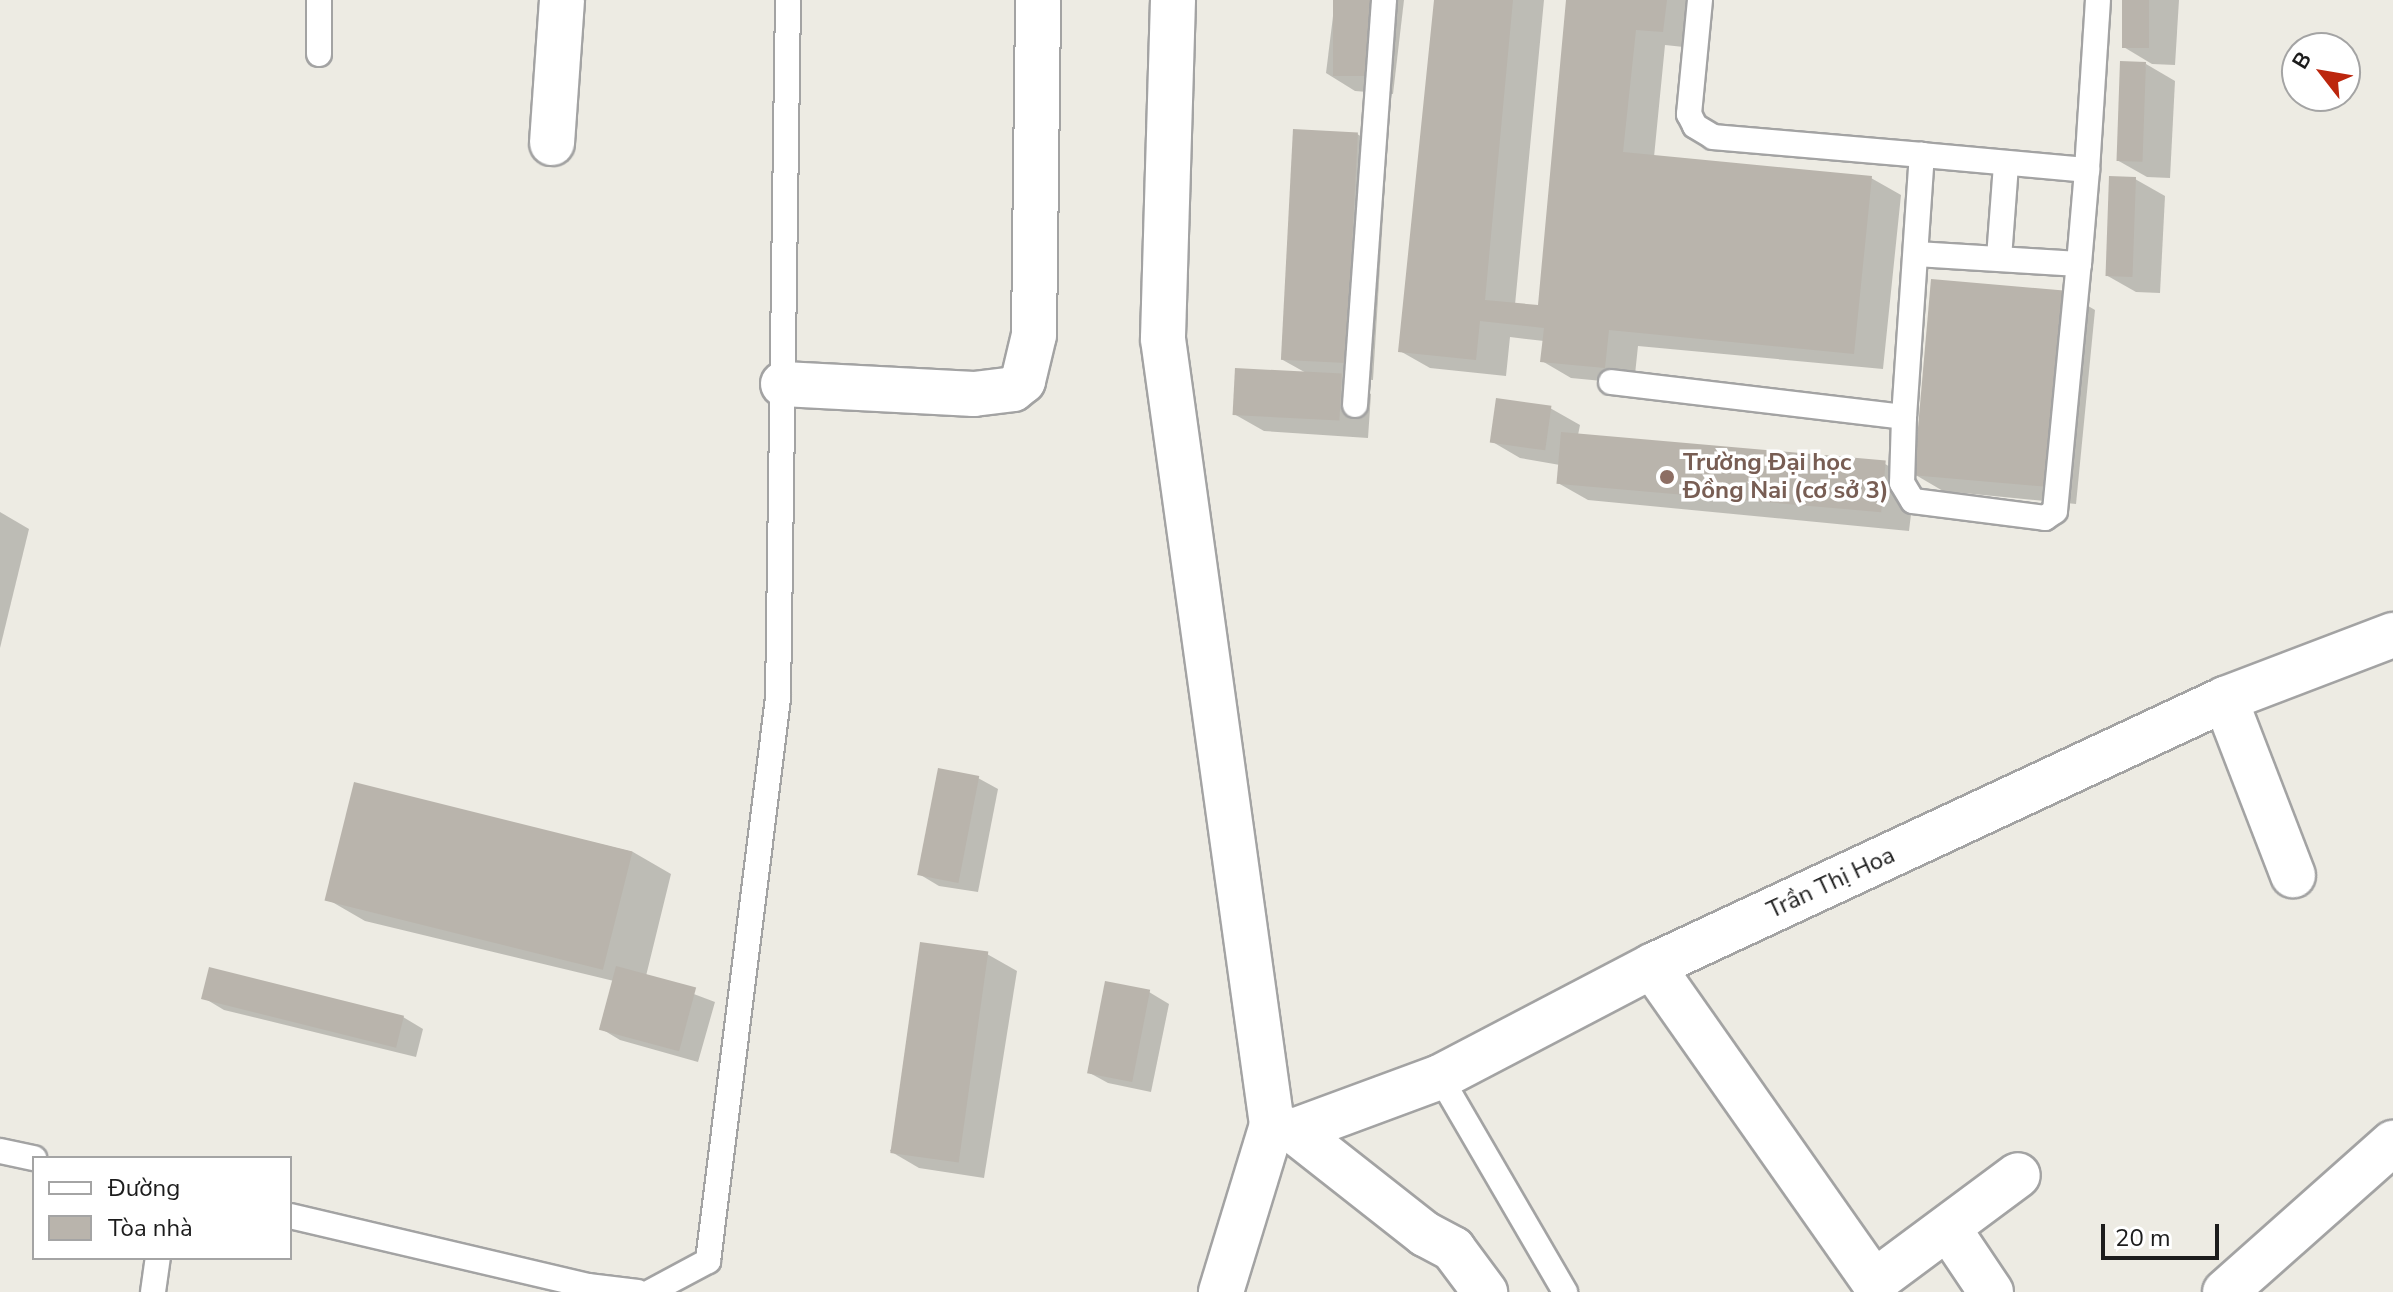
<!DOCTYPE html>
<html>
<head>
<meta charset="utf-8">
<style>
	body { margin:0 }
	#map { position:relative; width:2393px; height:1292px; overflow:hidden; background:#edebe3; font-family:"Nunito Sans",sans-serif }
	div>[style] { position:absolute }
	.shadow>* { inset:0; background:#0003 }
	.building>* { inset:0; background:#b9b4ac; transform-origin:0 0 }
	.roads { filter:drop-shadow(2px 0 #a3a3a3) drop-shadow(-2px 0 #a3a3a3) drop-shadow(0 2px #a3a3a3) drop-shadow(0 -2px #a3a3a3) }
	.service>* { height:24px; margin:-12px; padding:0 12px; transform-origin:12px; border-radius:12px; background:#fff }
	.minor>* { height:44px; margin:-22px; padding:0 22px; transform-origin:22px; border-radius:22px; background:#fff }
	.dots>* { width:22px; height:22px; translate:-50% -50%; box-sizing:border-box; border:4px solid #fff; border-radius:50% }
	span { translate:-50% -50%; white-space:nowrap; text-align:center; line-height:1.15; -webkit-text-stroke:7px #fff; paint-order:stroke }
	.education-label { font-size:24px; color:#785e54; font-weight:700 }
	.left { translate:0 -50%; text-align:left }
	.street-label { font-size:24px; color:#1c1c1c }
	.legend { position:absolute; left:32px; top:1156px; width:260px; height:104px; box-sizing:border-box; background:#fff; border:2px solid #a4a4a4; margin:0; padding:10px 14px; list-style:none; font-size:24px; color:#1c1c1c }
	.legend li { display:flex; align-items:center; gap:16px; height:40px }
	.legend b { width:40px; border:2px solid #a4a4a4 }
	.north { position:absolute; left:2281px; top:32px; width:80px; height:80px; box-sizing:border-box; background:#fff; border:2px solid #a4a4a4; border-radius:50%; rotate:301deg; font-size:22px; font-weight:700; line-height:32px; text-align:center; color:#1c1c1c }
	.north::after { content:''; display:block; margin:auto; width:28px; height:36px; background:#bc260d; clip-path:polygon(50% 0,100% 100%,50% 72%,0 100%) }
	.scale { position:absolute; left:2101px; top:1224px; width:118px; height:36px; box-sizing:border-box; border:4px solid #1c1c1c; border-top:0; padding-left:10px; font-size:24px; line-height:28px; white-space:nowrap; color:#1c1c1c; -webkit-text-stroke:6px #fff; paint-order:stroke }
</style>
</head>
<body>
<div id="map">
	<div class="shadow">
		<div style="clip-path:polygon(1335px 0,1404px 0,1393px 94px,1355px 91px,1326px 73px)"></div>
		<div style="clip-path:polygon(1436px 0,1544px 0,1515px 305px,1540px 307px,1569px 0,1698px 0,1693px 48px,1665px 45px,1654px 157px,1871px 178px,1901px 195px,1883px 369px,1638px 346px,1634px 384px,1571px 378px,1542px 361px,1544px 341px,1510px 337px,1506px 376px,1430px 368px,1400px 351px)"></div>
		<div style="clip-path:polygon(2124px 0,2179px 0,2175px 65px,2152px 64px,2122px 46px)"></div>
		<div style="clip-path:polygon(2146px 64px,2175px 81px,2170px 178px,2147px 177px,2117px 160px)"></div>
		<div style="clip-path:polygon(1357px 134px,1387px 151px,1373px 380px,1344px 378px,1371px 394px,1368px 438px,1264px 431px,1234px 414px,1308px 374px,1281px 359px)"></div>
		<div style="clip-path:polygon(2135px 179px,2165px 196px,2160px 293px,2136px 292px,2106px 275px)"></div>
		<div style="clip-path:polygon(2066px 293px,2095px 310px,2076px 504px,1943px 491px,1914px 474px)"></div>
		<div style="clip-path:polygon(1550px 408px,1580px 425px,1578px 435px,1885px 464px,1915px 481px,1909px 531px,1588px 500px,1558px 483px,1560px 465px,1520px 458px,1491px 441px)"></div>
		<div style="clip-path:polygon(0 512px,29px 529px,0 648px)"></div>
		<div style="clip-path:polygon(978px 778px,998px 789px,978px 892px,939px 886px,919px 874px)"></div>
		<div style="clip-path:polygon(356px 785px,633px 852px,671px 874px,646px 976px,715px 1002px,698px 1062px,620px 1040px,600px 1028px,614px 981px,365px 921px,327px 899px)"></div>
		<div style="clip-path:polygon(987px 954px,1017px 971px,984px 1178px,919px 1168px,890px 1151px)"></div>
		<div style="clip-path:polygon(1149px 992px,1169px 1004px,1151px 1092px,1108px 1083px,1088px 1072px)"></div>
		<div style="clip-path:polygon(204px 998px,403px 1017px,423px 1029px,416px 1057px,224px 1010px)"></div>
	</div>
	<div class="building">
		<div style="left:1333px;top:0;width:40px;height:76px"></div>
		<div style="clip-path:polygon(1434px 0,1513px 0,1485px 300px,1538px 305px,1566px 0,1667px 0,1663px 32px,1636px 30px,1623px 152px,1872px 176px,1854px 354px,1609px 330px,1605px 368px,1540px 362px,1544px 328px,1480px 321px,1476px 360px,1398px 352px)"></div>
		<div style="left:2122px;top:0;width:27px;height:48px"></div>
		<div style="left:2120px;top:61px;width:26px;height:100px;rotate:2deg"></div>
		<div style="left:1293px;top:129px;width:65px;height:231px;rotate:3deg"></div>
		<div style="left:2109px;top:176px;width:27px;height:100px;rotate:2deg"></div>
		<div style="left:1931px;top:279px;width:136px;height:197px;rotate:5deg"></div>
		<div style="left:1235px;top:368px;width:107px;height:47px;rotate:3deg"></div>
		<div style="left:1496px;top:398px;width:56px;height:45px;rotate:8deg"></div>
		<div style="left:1561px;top:432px;width:326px;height:52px;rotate:5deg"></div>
		<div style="left:938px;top:768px;width:42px;height:109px;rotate:11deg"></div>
		<div style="left:354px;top:782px;width:287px;height:122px;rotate:14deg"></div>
		<div style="left:920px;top:942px;width:69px;height:213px;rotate:8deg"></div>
		<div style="left:616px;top:966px;width:83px;height:66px;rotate:15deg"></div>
		<div style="left:209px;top:967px;width:201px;height:33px;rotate:14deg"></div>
		<div style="left:1105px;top:981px;width:46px;height:94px;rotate:11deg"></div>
	</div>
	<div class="roads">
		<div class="service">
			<div style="left:1700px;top:0;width:115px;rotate:95.5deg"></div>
			<div style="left:1689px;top:114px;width:13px;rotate:63deg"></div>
			<div style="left:1695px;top:126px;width:21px;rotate:31deg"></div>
			<div style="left:1713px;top:137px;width:210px;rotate:4.9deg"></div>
			<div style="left:319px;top:54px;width:54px;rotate:-90deg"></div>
			<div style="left:1999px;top:258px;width:93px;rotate:-85.7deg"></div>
			<div style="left:2079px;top:264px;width:94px;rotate:-85.1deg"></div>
			<div style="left:1611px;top:382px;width:295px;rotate:6.8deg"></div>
			<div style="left:1904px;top:417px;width:263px;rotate:-86.1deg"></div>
			<div style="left:1922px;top:155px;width:166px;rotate:5.2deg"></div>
			<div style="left:2087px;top:170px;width:170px;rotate:-86.3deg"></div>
			<div style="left:1355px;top:405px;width:406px;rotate:-85.9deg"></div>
			<div style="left:1904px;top:417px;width:66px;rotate:91.7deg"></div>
			<div style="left:1902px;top:483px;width:21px;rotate:59deg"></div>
			<div style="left:1913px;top:501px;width:133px;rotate:7.3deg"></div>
			<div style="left:2045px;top:518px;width:12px;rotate:-35deg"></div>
			<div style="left:2055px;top:511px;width:248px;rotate:-84.5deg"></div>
			<div style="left:2079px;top:264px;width:163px;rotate:-176.5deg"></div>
			<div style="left:1440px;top:1077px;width:249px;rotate:59.8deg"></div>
			<div style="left:0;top:1151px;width:35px;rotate:12deg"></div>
			<div style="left:290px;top:1216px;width:306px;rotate:13.2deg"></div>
			<div style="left:588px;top:1286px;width:50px;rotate:6.8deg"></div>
			<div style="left:153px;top:1292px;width:34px;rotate:-82deg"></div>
			<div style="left:650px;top:1292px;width:66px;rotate:-28.1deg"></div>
			<div style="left:708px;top:1261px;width:567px;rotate:-82.91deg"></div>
			<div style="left:778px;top:698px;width:698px;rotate:-89.18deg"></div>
		</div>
		<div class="minor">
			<div style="left:1173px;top:0;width:339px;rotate:91.7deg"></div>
			<div style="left:1163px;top:339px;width:794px;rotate:82.1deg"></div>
			<div style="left:1272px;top:1125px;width:175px;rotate:107deg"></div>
			<div style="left:552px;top:143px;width:143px;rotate:-86deg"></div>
			<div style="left:783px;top:384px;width:191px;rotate:3deg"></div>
			<div style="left:974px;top:394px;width:39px;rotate:-7deg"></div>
			<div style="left:1013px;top:389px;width:13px;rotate:-39deg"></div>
			<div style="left:1023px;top:381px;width:47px;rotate:-76.6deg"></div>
			<div style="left:1034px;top:335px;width:335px;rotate:-89.3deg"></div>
			<div style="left:2225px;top:699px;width:189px;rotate:68.9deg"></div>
			<div style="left:1652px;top:966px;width:386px;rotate:54.9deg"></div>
			<div style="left:1874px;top:1282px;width:179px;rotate:-36.6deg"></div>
			<div style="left:1272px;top:1125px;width:23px;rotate:15deg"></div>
			<div style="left:1294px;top:1131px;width:156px;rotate:-20.3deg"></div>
			<div style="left:1440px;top:1077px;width:239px;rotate:-27.6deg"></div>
			<div style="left:1652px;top:966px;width:632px;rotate:-24.98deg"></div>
			<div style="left:2225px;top:699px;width:180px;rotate:-20.9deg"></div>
			<div style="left:1294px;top:1131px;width:167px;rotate:38.2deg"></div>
			<div style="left:1425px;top:1234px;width:32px;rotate:28deg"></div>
			<div style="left:1453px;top:1249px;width:54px;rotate:53.3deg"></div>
			<div style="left:1948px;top:1228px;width:77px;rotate:56.1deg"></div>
			<div style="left:2225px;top:1292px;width:225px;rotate:-41.6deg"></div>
		</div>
	</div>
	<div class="dots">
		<div style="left:1667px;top:477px;background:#8d6e63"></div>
	</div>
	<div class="education-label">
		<span class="left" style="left:1683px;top:477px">Trường Đại học<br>Đồng Nai (cơ sở 3)</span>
	</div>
	<div class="street-label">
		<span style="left:1831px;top:883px;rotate:-25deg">Trần Thị Hoa</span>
	</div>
	<ul class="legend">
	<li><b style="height:10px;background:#fff"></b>Đường</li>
	<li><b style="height:22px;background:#b9b4ac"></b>Tòa nhà</li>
	</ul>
	<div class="north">B</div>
	<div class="scale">20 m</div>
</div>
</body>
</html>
